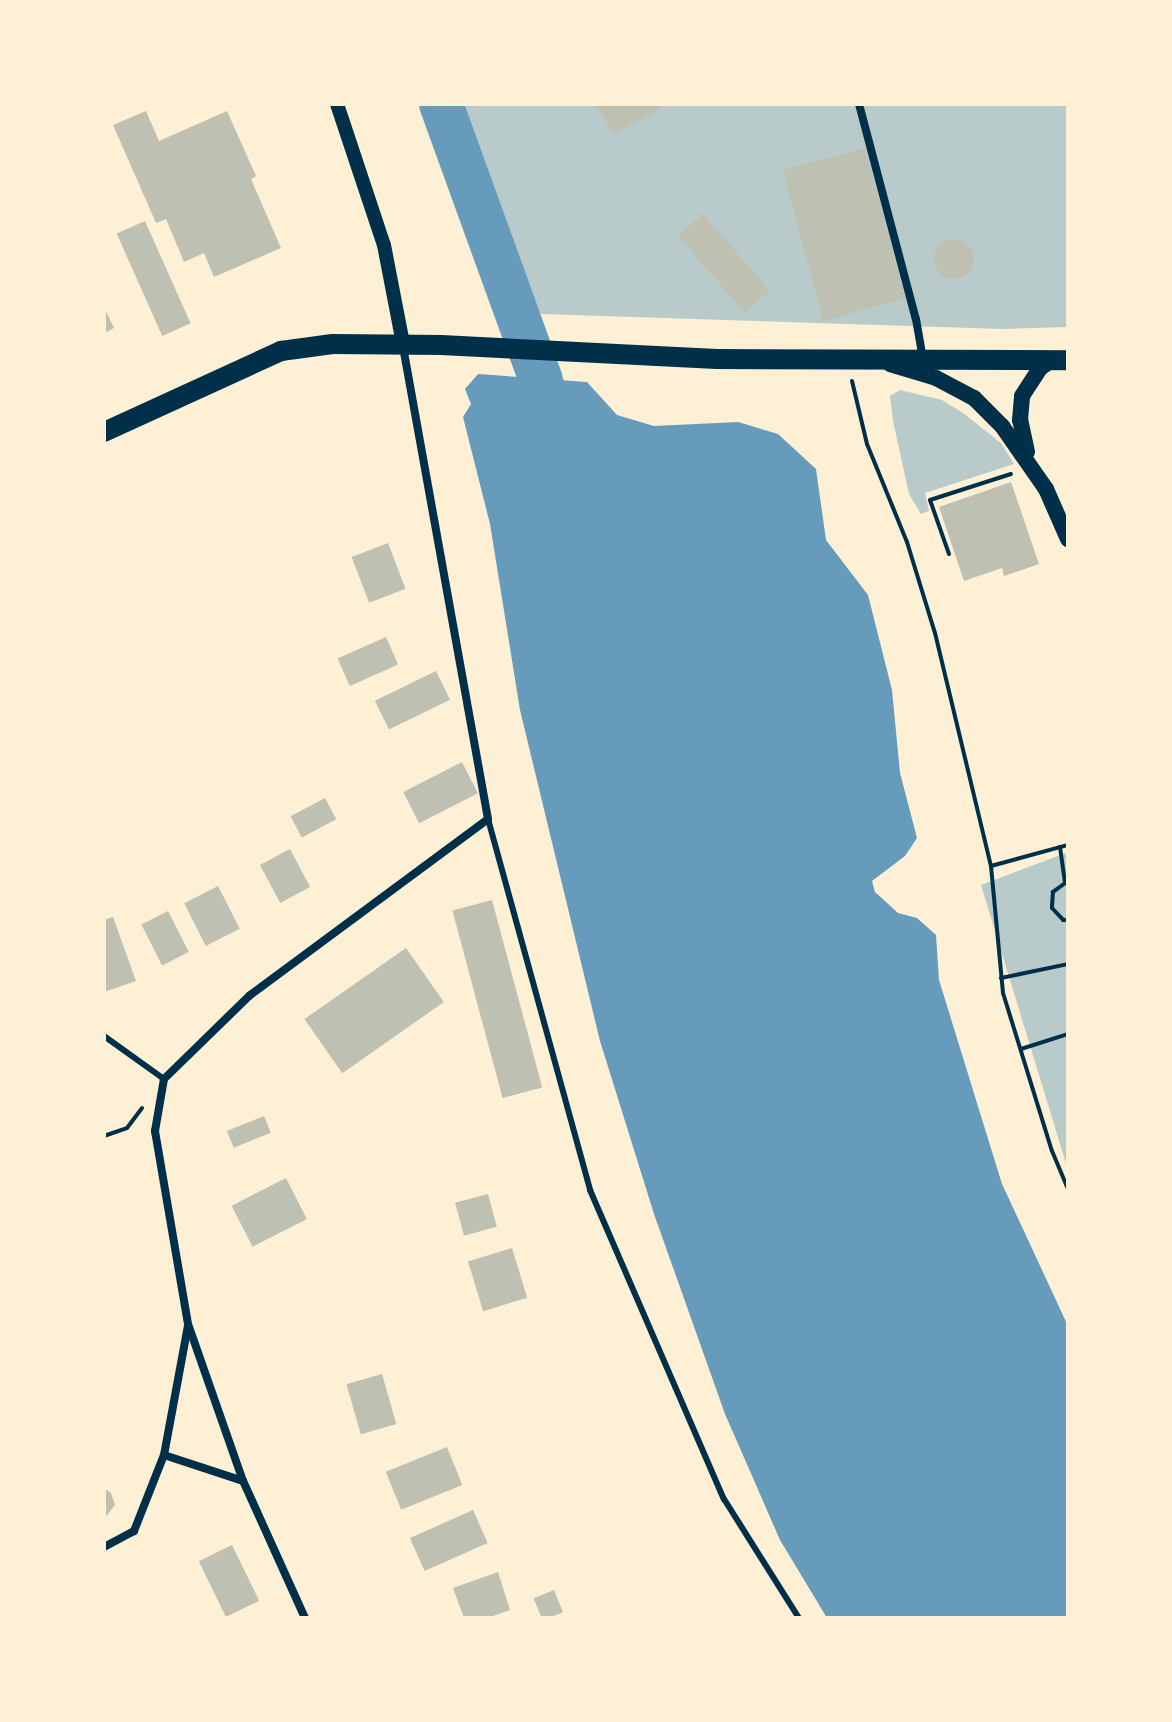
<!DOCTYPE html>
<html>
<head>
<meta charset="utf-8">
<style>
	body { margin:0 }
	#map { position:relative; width:1172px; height:1722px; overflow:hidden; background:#fdf0d5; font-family:Inter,sans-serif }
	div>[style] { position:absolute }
	.green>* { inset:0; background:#b9caca }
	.water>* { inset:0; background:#669bbc }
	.river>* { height:44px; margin:-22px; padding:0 22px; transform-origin:22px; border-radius:22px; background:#669bbc }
	.building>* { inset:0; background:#bec0b2; transform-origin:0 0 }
	.round { border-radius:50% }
	.path>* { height:4px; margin:-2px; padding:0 2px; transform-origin:2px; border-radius:2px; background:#003049 }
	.service>* { height:6px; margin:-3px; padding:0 3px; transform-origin:3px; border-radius:3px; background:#003049 }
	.minor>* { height:8px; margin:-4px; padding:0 4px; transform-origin:4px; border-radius:4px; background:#003049 }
	.tertiary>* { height:14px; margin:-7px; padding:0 7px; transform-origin:7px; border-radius:7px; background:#003049 }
	.secondary>* { height:16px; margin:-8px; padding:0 8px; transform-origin:8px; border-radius:8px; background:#003049 }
	.primary>* { height:20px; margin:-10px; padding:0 10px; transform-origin:10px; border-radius:10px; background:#003049 }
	span { translate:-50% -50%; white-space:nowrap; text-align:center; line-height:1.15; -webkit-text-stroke:8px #fdf0d5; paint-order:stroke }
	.frame { position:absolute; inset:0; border:106px solid #fdf0d5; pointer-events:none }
</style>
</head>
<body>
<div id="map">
	<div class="green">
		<div style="clip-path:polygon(456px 104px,1068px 104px,1068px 327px,1003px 329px,541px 314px,490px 241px)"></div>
		<div style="clip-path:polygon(900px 390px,942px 400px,963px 413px,1001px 443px,1014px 464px,925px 493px,929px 511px,921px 514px,909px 494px,893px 421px,890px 396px)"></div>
		<div style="clip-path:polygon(1068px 852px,1068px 1170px,981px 885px)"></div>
	</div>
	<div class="water">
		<div style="clip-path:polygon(478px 374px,587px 382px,617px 415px,654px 426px,738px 422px,778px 434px,816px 469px,826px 540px,868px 595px,892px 690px,900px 773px,917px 838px,905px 856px,872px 881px,875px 892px,898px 913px,917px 918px,936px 935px,939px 980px,1002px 1184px,1068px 1326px,1068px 1618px,827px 1618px,780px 1540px,725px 1414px,654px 1214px,600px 1041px,520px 710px,490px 524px,463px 417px,471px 404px,465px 389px)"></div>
	</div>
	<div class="river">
		<div style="left:441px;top:104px;width:291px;rotate:70.1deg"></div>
		<div style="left:540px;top:378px;width:60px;rotate:73.7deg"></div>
	</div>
	<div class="building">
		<div style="clip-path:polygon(596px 104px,658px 104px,660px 109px,613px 134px)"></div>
		<div style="clip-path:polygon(146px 111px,159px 141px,227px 111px,256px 176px,251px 179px,281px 248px,214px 277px,204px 253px,184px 262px,166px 219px,156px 223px,113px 125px)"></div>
		<div style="left:865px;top:148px;width:156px;height:85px;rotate:75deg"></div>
		<div style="left:703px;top:214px;width:102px;height:33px;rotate:49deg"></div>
		<div style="left:145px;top:221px;width:112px;height:31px;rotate:66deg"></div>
		<div class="round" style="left:934px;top:239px;width:40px;height:40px"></div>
		<div style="clip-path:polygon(104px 307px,114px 328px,104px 333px)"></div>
		<div style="clip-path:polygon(1011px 482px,1039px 564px,1004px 576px,1002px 568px,964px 581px,939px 507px)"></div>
		<div style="left:388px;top:543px;width:49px;height:39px;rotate:69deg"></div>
		<div style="left:386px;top:637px;width:30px;height:53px;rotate:66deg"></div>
		<div style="left:436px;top:671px;width:32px;height:68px;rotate:64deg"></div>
		<div style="left:462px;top:762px;width:35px;height:66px;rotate:63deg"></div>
		<div style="left:325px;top:798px;width:24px;height:39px;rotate:62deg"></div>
		<div style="left:290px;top:849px;width:43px;height:34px;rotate:62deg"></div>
		<div style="left:218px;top:886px;width:48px;height:38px;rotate:63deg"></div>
		<div style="left:492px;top:900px;width:194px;height:41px;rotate:75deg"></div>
		<div style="left:168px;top:911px;width:46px;height:30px;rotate:63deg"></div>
		<div style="clip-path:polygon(113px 917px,136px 981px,104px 992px,104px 920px)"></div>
		<div style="left:406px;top:948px;width:66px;height:124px;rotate:55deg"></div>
		<div style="left:264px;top:1116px;width:18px;height:40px;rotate:68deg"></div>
		<div style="left:286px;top:1178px;width:46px;height:61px;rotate:63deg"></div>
		<div style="left:488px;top:1194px;width:34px;height:34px;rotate:75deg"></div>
		<div style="left:512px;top:1248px;width:52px;height:46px;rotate:73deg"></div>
		<div style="left:382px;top:1374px;width:52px;height:37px;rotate:74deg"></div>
		<div style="left:447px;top:1447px;width:41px;height:66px;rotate:68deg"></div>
		<div style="clip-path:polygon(104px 1488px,111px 1493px,115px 1505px,104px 1519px)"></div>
		<div style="left:473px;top:1510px;width:36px;height:69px;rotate:66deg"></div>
		<div style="left:232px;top:1545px;width:62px;height:37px;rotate:64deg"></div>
		<div style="clip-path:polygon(498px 1572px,510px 1610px,487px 1618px,464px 1618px,453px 1588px)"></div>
		<div style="left:554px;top:1590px;width:24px;height:22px;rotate:68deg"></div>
	</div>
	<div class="path">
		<div style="left:852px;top:381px;width:65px;rotate:76.6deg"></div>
		<div style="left:867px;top:444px;width:106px;rotate:67.8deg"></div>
		<div style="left:907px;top:542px;width:95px;rotate:72.9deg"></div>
		<div style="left:935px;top:633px;width:240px;rotate:76.5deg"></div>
		<div style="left:991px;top:866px;width:128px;rotate:84.6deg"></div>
		<div style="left:1003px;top:993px;width:165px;rotate:72.8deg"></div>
		<div style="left:1052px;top:1151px;width:41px;rotate:67.2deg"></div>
		<div style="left:949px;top:554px;width:57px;rotate:-109.4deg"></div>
		<div style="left:930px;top:500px;width:85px;rotate:-17.8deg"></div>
		<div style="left:1060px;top:847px;width:34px;rotate:82deg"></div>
		<div style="left:991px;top:866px;width:80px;rotate:-15.3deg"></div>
		<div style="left:1068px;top:881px;width:19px;rotate:144deg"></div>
		<div style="left:1053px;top:892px;width:16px;rotate:94deg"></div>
		<div style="left:1052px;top:908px;width:16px;rotate:47deg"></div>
		<div style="left:1063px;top:920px;width:5px"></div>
		<div style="left:1001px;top:978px;width:68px;rotate:-11.8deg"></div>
		<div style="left:1021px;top:1049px;width:49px;rotate:-17.7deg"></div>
		<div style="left:104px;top:1136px;width:24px;rotate:-19deg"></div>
		<div style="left:127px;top:1128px;width:25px;rotate:-53deg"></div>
	</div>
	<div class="service">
		<div style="left:488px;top:819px;width:385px;rotate:74.6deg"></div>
		<div style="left:590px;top:1190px;width:337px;rotate:66.6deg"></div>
		<div style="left:724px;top:1499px;width:141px;rotate:57.8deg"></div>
		<div style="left:104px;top:1036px;width:74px;rotate:35.6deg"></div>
	</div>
	<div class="minor">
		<div style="left:859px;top:104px;width:222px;rotate:75.2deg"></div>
		<div style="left:916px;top:319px;width:41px;rotate:80.1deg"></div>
		<div style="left:164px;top:1455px;width:83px;rotate:18.2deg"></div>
		<div style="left:104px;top:1547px;width:34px;rotate:-28deg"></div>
		<div style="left:134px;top:1531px;width:82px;rotate:-68.5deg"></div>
		<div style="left:164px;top:1455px;width:131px;rotate:-79.5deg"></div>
		<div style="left:305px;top:1618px;width:150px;rotate:-114.3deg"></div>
		<div style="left:243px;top:1481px;width:166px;rotate:-109.3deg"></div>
		<div style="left:188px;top:1324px;width:196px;rotate:-99.7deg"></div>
		<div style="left:155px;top:1131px;width:53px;rotate:-80.2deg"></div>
		<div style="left:164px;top:1079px;width:119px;rotate:-44.3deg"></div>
		<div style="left:249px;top:996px;width:297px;rotate:-36.5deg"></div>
		<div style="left:488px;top:819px;width:482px;rotate:-100.2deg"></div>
	</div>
	<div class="tertiary">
		<div style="left:337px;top:104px;width:149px;rotate:71.6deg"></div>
		<div style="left:384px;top:245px;width:101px;rotate:79.1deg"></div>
	</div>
	<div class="secondary">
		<div style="left:890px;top:364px;width:48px;rotate:16.9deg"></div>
		<div style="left:936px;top:378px;width:43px;rotate:27.8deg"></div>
		<div style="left:974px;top:398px;width:40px;rotate:45deg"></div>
		<div style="left:1002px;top:426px;width:77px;rotate:55.1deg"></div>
		<div style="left:1046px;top:489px;width:55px;rotate:66.3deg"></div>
		<div style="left:1027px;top:452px;width:33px;rotate:-102deg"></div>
		<div style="left:1020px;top:420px;width:24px;rotate:-85deg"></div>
		<div style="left:1022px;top:396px;width:33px;rotate:-57deg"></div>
		<div style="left:1040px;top:368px;width:14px;rotate:-34deg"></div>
	</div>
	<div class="primary">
		<div style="left:104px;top:432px;width:195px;rotate:-24.6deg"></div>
		<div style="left:281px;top:351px;width:52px;rotate:-7.7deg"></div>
		<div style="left:333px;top:344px;width:108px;rotate:0.5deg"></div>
		<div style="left:441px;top:345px;width:276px;rotate:2.9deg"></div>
		<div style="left:717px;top:359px;width:351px;rotate:0.2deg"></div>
	</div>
	<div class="frame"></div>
</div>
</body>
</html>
